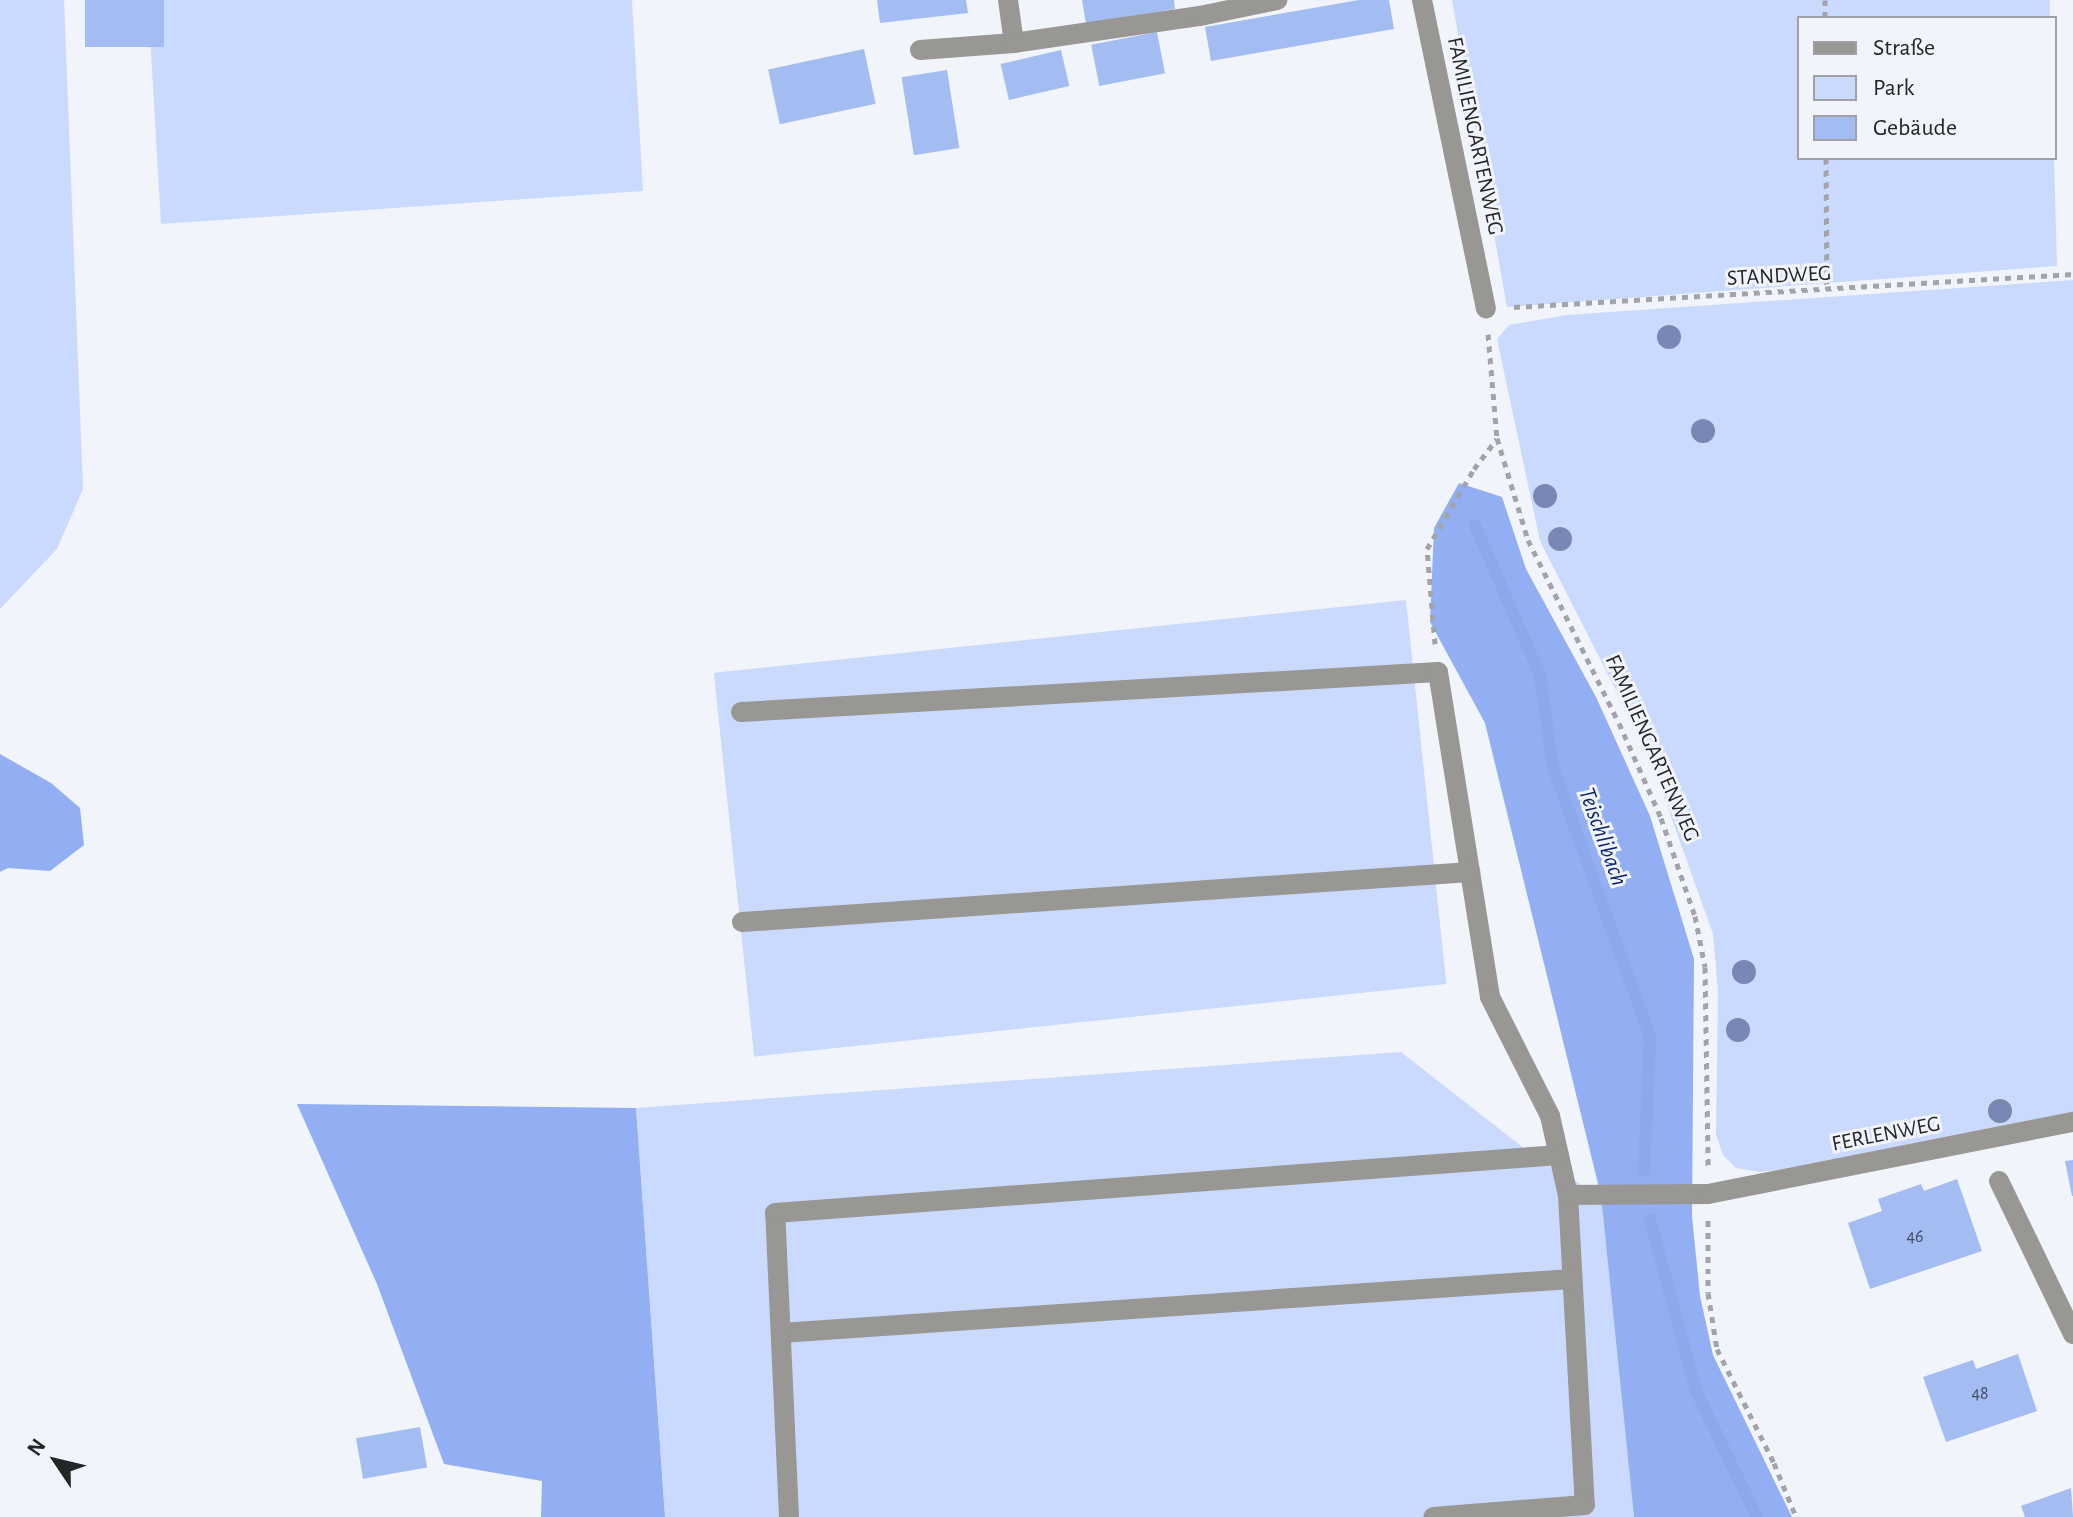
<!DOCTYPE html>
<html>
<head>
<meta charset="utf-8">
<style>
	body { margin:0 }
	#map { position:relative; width:2073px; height:1517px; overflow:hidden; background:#f1f4fa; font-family:"Alegreya Sans",sans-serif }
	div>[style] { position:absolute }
	.green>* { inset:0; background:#cadafe; transform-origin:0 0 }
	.forest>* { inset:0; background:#91aff2 }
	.stream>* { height:12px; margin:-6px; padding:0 6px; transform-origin:6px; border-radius:6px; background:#8ba9ec }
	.building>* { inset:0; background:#a3bcf2; transform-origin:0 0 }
	.path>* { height:5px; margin-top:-2.5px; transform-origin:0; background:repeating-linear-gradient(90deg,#a2a4a9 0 6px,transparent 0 12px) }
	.minor>* { height:20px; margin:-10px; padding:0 10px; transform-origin:10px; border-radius:10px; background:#989794 }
	.trees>* { width:24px; height:24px; margin:-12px; border-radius:50%; background:#7887b3 }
	span { translate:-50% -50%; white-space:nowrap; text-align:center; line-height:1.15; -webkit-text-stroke:6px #f1f4fa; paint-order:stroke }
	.number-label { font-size:18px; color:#444b5a }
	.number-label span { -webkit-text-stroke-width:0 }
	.street-label { font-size:22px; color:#242527 }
	.water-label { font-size:24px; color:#0d236f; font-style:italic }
	.legend { position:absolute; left:1797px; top:16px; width:260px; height:144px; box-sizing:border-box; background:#f1f4fa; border:2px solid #9fa1a6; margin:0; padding:10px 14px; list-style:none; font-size:24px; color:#242527 }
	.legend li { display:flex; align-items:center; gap:16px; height:40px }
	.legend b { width:40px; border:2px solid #9fa1a6 }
	.north { position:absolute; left:16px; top:1421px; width:80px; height:80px; -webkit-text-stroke:6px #f1f4fa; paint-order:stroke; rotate:305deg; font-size:22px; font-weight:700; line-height:32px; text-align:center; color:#242527 }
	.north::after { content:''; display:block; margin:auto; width:28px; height:36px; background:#242527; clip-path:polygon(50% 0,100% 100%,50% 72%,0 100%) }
</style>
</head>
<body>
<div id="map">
	<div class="green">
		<div style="clip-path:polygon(0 0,64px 0,83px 489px,57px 549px,0 609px)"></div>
		<div style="clip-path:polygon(148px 0,632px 0,643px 191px,161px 224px)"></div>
		<div style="clip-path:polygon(1452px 0,2050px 0,2050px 18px,1799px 18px,1799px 158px,2054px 158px,2057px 266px,1507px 307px)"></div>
		<div style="clip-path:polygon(2073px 280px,2073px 1114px,1791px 1168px,1760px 1172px,1736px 1168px,1723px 1155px,1716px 1135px,1718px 992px,1713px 934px,1649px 755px,1540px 541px,1497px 339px,1509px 325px,1567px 315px)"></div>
		<div style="left:1406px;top:600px;width:386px;height:696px;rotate:84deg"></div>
		<div style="clip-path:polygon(1401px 1052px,1539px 1160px,1601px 1196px,1634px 1517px,665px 1517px,636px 1108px)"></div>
	</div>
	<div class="forest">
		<div style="clip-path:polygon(1459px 483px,1502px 497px,1526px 569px,1596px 697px,1650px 816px,1694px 959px,1692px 1216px,1700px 1296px,1713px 1355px,1792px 1517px,1634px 1517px,1601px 1196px,1485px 723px,1430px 622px,1434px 528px)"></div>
		<div style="clip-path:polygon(0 754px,51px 783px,80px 808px,84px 845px,50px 871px,8px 868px,0 872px)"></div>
		<div style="clip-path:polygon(297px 1104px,636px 1108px,665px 1517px,541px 1517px,542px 1481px,444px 1464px,377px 1284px)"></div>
	</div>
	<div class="stream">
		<div style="left:1475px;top:525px;width:163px;rotate:66.6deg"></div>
		<div style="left:1540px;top:675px;width:93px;rotate:82deg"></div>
		<div style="left:1553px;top:767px;width:286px;rotate:70.2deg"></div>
		<div style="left:1650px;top:1036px;width:135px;rotate:92.5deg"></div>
		<div style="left:1650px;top:1219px;width:178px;rotate:75deg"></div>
		<div style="left:1696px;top:1391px;width:140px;rotate:64.2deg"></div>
	</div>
	<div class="building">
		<div style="left:85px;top:0;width:79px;height:47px"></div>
		<div style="clip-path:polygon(877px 0,966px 0,968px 13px,880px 23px)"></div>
		<div style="clip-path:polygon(1082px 0,1174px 0,1175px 9px,1086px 24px)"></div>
		<div style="clip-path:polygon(1359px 0,1389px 0,1394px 29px,1211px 61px,1205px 27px)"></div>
		<div style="left:1157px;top:32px;width:42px;height:67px;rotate:79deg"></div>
		<div style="left:864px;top:49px;width:56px;height:98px;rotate:78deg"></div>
		<div style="left:1061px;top:50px;width:37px;height:62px;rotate:77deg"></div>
		<div style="left:947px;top:70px;width:79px;height:46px;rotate:81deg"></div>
		<div style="clip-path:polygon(2073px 1160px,2073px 1196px,2072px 1196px,2065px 1161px)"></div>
		<div style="clip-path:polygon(1957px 1179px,1982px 1251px,1870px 1289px,1848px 1223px,1882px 1211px,1878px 1199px,1921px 1184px,1924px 1191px)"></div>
		<div style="clip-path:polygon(2018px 1354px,2037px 1411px,1946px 1442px,1923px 1377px,1973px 1360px,1976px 1369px)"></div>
		<div style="left:420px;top:1427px;width:41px;height:65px;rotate:80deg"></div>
		<div style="clip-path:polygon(2071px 1488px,2073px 1517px,2025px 1517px,2021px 1506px)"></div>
	</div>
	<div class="path">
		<div style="left:1825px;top:0;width:18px;rotate:90deg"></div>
		<div style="left:1826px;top:158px;width:132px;rotate:89.6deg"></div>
		<div style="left:1514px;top:307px;width:560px;rotate:-3.38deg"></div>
		<div style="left:1488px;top:334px;width:104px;rotate:85.1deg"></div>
		<div style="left:1497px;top:438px;width:107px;rotate:73.1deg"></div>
		<div style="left:1528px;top:540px;width:204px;rotate:63.6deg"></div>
		<div style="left:1619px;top:723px;width:104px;rotate:66.1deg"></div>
		<div style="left:1661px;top:818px;width:104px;rotate:70.9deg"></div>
		<div style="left:1695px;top:916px;width:52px;rotate:78.9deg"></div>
		<div style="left:1705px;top:967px;width:199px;rotate:89.1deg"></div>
		<div style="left:1435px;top:644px;width:95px;rotate:-94.8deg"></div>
		<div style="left:1427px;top:549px;width:93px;rotate:-59.6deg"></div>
		<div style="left:1474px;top:469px;width:38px;rotate:-53deg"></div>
		<div style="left:1708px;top:1220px;width:73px;rotate:90deg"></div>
		<div style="left:1708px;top:1293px;width:57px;rotate:80.9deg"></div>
		<div style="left:1717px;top:1349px;width:127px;rotate:63.4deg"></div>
		<div style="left:1774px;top:1463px;width:58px;rotate:67.8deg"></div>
	</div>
	<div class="minor">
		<div style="left:1008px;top:0;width:43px;rotate:82.1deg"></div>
		<div style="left:1422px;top:0;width:315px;rotate:78.3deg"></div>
		<div style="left:920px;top:50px;width:94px;rotate:-4.3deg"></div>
		<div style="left:1014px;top:43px;width:188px;rotate:-8.3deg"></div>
		<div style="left:1200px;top:16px;width:79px;rotate:-11.7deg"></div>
		<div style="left:741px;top:712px;width:698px;rotate:-3.28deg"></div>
		<div style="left:1438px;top:672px;width:329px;rotate:80.9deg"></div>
		<div style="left:1490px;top:997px;width:133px;rotate:63.2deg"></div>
		<div style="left:1550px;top:1116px;width:81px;rotate:77.2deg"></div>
		<div style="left:1568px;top:1195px;width:310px;rotate:86.9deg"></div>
		<div style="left:1585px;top:1505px;width:152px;rotate:175.5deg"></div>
		<div style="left:742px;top:922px;width:730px;rotate:-3.93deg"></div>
		<div style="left:1999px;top:1181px;width:170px;rotate:64.2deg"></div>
		<div style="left:1568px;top:1195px;width:140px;rotate:-0.4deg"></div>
		<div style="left:1708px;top:1194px;width:372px;rotate:-11.2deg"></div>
		<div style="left:781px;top:1333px;width:793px;rotate:-3.91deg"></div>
		<div style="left:789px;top:1517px;width:304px;rotate:-92.6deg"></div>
		<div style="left:775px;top:1213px;width:786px;rotate:-4.23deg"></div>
	</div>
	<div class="trees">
		<div style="left:1669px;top:337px"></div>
		<div style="left:1703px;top:431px"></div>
		<div style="left:1545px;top:496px"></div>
		<div style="left:1560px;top:539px"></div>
		<div style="left:1744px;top:972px"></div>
		<div style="left:1738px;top:1030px"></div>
		<div style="left:2000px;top:1111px"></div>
	</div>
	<div class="number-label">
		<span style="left:1915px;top:1237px">46</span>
		<span style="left:1980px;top:1394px">48</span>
	</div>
	<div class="street-label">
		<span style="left:1475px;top:136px;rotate:78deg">FAMILIENGARTENWEG</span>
		<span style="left:1779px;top:276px;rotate:-3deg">STANDWEG</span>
		<span style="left:1652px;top:748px;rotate:66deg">FAMILIENGARTENWEG</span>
		<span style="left:1886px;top:1134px;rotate:-11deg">FERLENWEG</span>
	</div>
	<div class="water-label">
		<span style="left:1602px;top:837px;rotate:70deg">Teischlibach</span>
	</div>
	<ul class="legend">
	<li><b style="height:10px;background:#989794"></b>Straße</li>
	<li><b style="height:22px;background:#cadafe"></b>Park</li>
	<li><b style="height:22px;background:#a3bcf2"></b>Gebäude</li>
	</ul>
	<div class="north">N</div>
</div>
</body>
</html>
